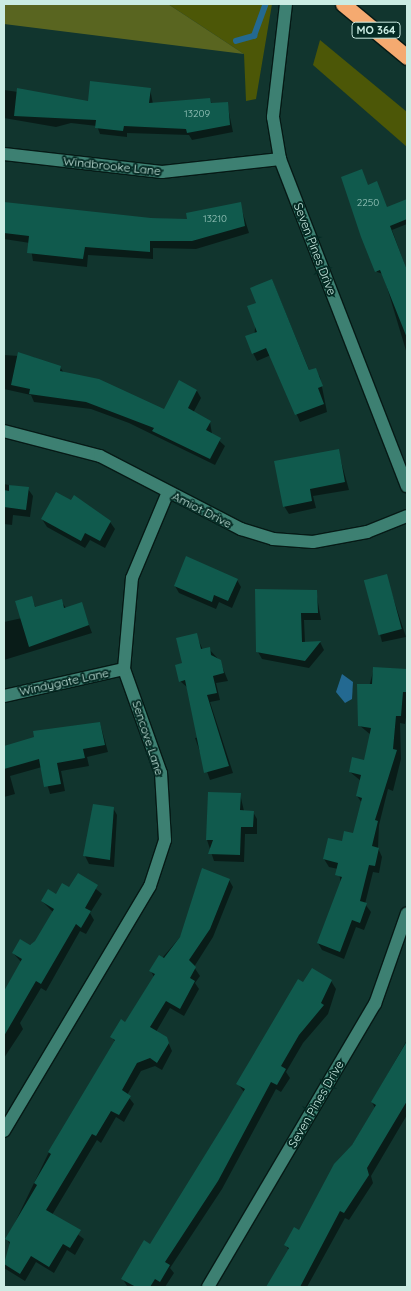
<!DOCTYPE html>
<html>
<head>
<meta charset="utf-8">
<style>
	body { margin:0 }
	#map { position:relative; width:411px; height:1291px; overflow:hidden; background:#11352e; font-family:Quicksand,sans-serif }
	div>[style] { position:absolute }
	.green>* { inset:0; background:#4c5707 }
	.forest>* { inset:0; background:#596520 }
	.water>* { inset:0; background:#236991 }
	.shadow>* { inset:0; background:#0007 }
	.stream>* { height:5.5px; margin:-2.75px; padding:0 2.75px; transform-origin:2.75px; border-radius:2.75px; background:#236991 }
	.building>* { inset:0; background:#105a4d; transform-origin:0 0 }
	.roads { filter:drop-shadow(1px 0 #061a16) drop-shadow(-1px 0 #061a16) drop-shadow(0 1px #061a16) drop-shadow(0 -1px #061a16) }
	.minor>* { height:12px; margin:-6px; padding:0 6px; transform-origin:6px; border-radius:6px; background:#3d8072 }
	.motorway>* { height:15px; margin:-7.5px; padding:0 7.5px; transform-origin:7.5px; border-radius:7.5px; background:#f5aa70 }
	span { translate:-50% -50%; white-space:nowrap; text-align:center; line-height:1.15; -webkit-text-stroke:4px #052b24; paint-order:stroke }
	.number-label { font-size:10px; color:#9cc8be }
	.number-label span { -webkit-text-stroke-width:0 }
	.shield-label span { padding:1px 4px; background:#052b24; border:1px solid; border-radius:4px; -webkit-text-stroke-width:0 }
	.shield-label { font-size:11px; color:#cbece3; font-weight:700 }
	.street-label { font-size:12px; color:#cbece3 }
	.frame { position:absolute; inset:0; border:5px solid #cbece3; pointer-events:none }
</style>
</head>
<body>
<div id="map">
	<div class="green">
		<div style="clip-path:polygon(168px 4px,272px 4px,256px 99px,246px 101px,244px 54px)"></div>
		<div style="clip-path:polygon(320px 40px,407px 112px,407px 147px,313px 65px)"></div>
	</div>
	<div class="forest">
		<div style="clip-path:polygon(4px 4px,168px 4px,244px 54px,4px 24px)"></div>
	</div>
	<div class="water">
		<div style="clip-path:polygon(342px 674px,353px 682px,352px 699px,345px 703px,336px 692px)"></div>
	</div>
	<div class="shadow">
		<div style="clip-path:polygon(150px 89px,153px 104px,210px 100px,212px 104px,227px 103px,233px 132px,192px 140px,189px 135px,127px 133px,127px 137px,100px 134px,97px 126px,71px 123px,56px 127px,4px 118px,4px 90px,89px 102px)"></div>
		<div style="clip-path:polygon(368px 186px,387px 208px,407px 201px,407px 224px,392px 230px,407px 271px,407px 354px,383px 274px,377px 272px,362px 237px)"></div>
		<div style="clip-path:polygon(4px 203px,98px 216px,188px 220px,240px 204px,249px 233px,196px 249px,153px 248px,153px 259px,88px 255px,87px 267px,33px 261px,30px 243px,4px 239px)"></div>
		<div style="clip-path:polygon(272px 280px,310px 372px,315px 369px,320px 377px,327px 412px,300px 422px,271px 355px,257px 361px,253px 353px,257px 303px)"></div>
		<div style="clip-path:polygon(4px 355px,34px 357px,37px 362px,60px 367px,64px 373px,164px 411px,180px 382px,197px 391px,201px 398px,193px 413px,210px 422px,212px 434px,225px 446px,215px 465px,129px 423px,91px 409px,34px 402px,31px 395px,4px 389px)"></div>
		<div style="clip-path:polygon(338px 450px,349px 490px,313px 496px,316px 508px,289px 514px,284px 506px)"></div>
		<div style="clip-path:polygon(4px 484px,28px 489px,33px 496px,30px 517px,13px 515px,12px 525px,4px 524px)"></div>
		<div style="clip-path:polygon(42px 519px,110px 522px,115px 529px,105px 548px,90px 540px,85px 548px,47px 527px)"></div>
		<div style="clip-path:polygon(386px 576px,406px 637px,382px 642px,366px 580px)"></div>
		<div style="clip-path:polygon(237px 580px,241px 587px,232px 608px,219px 602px,216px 609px,179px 593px,175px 586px)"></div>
		<div style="clip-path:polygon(316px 591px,321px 620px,304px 620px,305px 643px,320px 642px,324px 650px,309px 668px,262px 659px,258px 652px)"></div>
		<div style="clip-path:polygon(31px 597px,36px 608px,61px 601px,66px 608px,81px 604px,92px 633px,4px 660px,4px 622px,22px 618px)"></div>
		<div style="clip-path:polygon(196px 635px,203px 650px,209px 649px,220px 661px,228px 681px,216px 683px,220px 700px,210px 702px,233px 773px,210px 780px,195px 738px,200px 737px,188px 688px,180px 681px)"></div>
		<div style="clip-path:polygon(374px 668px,407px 671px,407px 711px,405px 724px,400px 723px,401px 759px,393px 791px,388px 789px,379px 825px,378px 848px,382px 857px,379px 873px,373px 872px,365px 904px,371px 912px,364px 930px,356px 927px,344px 959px,322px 950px,318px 943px,341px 883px,338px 869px,329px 867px,324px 859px,354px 834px,362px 803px,357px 796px,361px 781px,350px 772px,365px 761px,371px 735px,359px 725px)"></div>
		<div style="clip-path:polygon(100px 723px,108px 752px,87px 757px,89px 766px,61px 771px,65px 791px,50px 794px,42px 767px,10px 776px,15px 794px,4px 797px,4px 747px)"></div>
		<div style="clip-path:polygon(240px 794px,244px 811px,253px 812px,257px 819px,257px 834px,245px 834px,244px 862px,214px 861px,207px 840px)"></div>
		<div style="clip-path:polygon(113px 808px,117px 815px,114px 867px,89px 864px,85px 856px)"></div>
		<div style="clip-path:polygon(78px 874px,102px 894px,90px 913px,94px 920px,86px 934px,80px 931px,46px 991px,41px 988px,20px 1023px,23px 1029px,4px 1058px,4px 993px,22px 963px,13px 953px,36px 942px,54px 913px,42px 901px,70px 889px)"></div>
		<div style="clip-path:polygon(229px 880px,233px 887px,213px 937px,194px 967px,200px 976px,195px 983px,199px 989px,184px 1016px,170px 1008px,156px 1032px,166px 1037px,172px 1051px,162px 1070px,155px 1066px,141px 1071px,127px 1095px,134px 1104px,124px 1122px,116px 1117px,101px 1143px,97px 1140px,52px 1215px,84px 1239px,75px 1255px,67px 1250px,54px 1273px,36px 1262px,25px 1281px,4px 1268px,10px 1245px,7px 1239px,49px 1152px,115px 1042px,112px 1037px,126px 1024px,154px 977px,151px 971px)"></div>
		<div style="clip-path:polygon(331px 981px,336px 989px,328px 1014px,303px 1043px,286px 1072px,290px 1078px,281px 1092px,276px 1089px,222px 1189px,170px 1268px,174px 1273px,165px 1287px,127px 1286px,123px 1279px,151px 1246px,244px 1092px,238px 1084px,304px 984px)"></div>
		<div style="clip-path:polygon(407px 1040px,407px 1115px,371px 1176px,373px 1183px,349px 1220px,345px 1218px,307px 1287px,268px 1287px,289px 1251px,286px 1245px,299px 1232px,375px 1108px,372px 1102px)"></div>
	</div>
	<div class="stream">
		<div style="left:236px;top:41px;width:19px;rotate:-16deg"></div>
		<div style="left:254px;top:36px;width:33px;rotate:-70deg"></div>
	</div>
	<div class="building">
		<div style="clip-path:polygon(90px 81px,151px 88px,149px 103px,210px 98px,211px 103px,228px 102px,230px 125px,187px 133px,186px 129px,124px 126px,123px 131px,95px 128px,96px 120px,14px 116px,17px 88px,88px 101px)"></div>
		<div style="clip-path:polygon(362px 169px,368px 185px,377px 181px,387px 207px,407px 199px,407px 219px,390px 226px,407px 270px,407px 338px,380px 270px,375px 272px,361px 237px,341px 177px)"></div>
		<div style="clip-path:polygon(4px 202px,151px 218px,187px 219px,186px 213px,241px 202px,245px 226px,192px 241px,150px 241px,150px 252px,85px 247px,83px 259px,27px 253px,29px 236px,4px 233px)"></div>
		<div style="clip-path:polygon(272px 279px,309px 370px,316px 368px,323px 386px,318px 388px,324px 404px,295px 415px,266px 348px,252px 354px,245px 336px,257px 332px,247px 306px,256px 303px,250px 288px)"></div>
		<div style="clip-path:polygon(18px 352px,61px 366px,60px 371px,99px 379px,164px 409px,179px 380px,197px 390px,188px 408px,211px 421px,206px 430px,221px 438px,210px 459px,152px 431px,154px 428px,86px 402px,29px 394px,30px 389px,11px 385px)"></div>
		<div style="clip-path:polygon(339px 449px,345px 482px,310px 489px,312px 501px,283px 507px,274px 461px)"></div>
		<div style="clip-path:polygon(9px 485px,29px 487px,26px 510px,4px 507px,4px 490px,9px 491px)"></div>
		<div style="clip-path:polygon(56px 492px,71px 500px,74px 495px,111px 521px,100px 541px,85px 533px,81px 541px,41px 519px)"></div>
		<div style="clip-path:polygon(186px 556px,238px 579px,228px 601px,214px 595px,212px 602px,174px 586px)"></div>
		<div style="left:387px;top:574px;width:57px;height:24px;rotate:75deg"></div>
		<div style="clip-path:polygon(255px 589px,317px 590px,318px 613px,301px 613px,302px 642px,321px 641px,305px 661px,256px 652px)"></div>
		<div style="clip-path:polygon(32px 596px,35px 607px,62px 599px,64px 608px,82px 602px,89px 625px,29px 647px,15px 601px)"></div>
		<div style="clip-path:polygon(197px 633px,201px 649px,210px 647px,211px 655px,221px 660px,224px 673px,213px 676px,217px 693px,207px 695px,229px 766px,204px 773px,185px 680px,179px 682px,175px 665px,182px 663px,176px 638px)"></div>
		<div style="clip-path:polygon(373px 667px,407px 669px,407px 692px,403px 692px,401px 716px,396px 716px,393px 749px,397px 750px,375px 820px,378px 821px,372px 846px,379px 848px,375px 866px,369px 865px,360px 901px,367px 903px,360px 923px,352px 920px,340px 952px,317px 943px,342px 877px,335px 875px,338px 863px,323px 859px,328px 838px,342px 841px,344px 831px,353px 833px,362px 798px,356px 796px,361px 775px,349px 772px,352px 757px,364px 760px,371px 728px,358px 726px,357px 684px,372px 684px)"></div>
		<div style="clip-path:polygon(100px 722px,105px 745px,83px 749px,85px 758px,57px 763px,61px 784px,44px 787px,39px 759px,4px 769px,4px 746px,34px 737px,33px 731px)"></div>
		<div style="clip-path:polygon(208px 792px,241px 793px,240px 810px,254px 811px,253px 827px,241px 827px,240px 855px,208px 854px,213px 840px,206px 840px)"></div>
		<div style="clip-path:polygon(93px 804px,114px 807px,110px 860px,83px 856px)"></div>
		<div style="clip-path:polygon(202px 868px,230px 879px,210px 929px,189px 960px,196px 967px,190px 978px,195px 981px,187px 996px,180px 1009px,166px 1001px,150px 1027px,167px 1037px,169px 1043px,157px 1063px,150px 1058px,137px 1063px,122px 1090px,131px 1096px,119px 1115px,111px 1111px,96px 1136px,92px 1134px,46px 1210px,81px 1230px,70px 1248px,63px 1244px,49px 1267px,31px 1256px,20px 1274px,4px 1264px,10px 1242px,5px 1239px,37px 1185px,34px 1183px,51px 1154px,48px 1152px,115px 1040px,110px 1037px,121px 1019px,125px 1022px,155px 974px,149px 971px,159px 955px,164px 958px,180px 937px)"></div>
		<div style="clip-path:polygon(78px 873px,98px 885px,85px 908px,91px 911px,81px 928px,76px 924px,41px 984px,36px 981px,4px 1036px,4px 991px,22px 959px,12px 953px,20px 939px,30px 945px,35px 941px,54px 909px,41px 901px,48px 889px,56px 894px,62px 883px,69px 887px)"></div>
		<div style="clip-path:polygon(312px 968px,332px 980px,321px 1003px,324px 1005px,299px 1035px,281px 1066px,286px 1069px,277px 1085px,271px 1082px,218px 1181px,165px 1262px,170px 1265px,160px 1282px,155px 1279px,150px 1287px,136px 1287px,121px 1279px,144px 1240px,150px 1244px,226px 1121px,245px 1089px,236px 1084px,298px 979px,303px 982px)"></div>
		<div style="clip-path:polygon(407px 1041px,407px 1101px,367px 1168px,369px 1175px,344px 1213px,340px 1211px,300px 1287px,266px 1287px,289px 1248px,284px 1245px,294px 1227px,299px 1230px,334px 1164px,352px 1145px,376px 1105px,371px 1102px)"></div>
	</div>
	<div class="roads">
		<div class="minor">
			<div style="left:286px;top:4px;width:114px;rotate:96.6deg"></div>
			<div style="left:273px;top:117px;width:43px;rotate:80.5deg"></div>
			<div style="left:280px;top:159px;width:351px;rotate:68.8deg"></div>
			<div style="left:4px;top:154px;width:159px;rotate:6.5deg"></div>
			<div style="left:162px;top:172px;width:119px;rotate:-6.3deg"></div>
			<div style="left:4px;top:431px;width:99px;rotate:14.6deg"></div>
			<div style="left:100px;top:456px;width:159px;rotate:27.4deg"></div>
			<div style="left:241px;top:529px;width:34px;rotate:17deg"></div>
			<div style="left:273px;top:539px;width:40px;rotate:4.3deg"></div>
			<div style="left:313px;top:542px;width:55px;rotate:-10.5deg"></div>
			<div style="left:367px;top:532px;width:43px;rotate:-21.8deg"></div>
			<div style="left:4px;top:696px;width:123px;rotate:-12.7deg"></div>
			<div style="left:4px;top:1131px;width:285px;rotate:-59.2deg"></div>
			<div style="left:150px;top:886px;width:48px;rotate:-71.9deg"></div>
			<div style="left:165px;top:840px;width:67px;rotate:-93.4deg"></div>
			<div style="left:161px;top:773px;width:110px;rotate:-109.6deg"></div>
			<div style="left:124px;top:669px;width:91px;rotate:-85deg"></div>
			<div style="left:132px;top:578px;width:93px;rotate:-67.3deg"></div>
			<div style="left:208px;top:1287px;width:329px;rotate:-59.5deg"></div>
			<div style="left:375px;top:1004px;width:96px;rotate:-70.6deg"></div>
		</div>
		<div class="motorway">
			<div style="left:343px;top:4px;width:83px;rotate:39.6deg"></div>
		</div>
	</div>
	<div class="number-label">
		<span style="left:197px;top:114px">13209</span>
		<span style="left:368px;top:203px">2250</span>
		<span style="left:215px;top:219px">13210</span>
	</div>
	<div class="shield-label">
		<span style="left:376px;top:30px">MO 364</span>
	</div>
	<div class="street-label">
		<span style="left:112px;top:166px;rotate:6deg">Windbrooke Lane</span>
		<span style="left:315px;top:249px;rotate:69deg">Seven Pines Drive</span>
		<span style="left:202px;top:510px;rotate:27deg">Amiot Drive</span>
		<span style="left:64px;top:682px;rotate:-12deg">Windygate Lane</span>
		<span style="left:148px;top:738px;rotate:72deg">Sencove Lane</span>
		<span style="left:316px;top:1104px;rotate:-60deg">Seven Pines Drive</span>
	</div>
	<div class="frame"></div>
</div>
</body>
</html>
